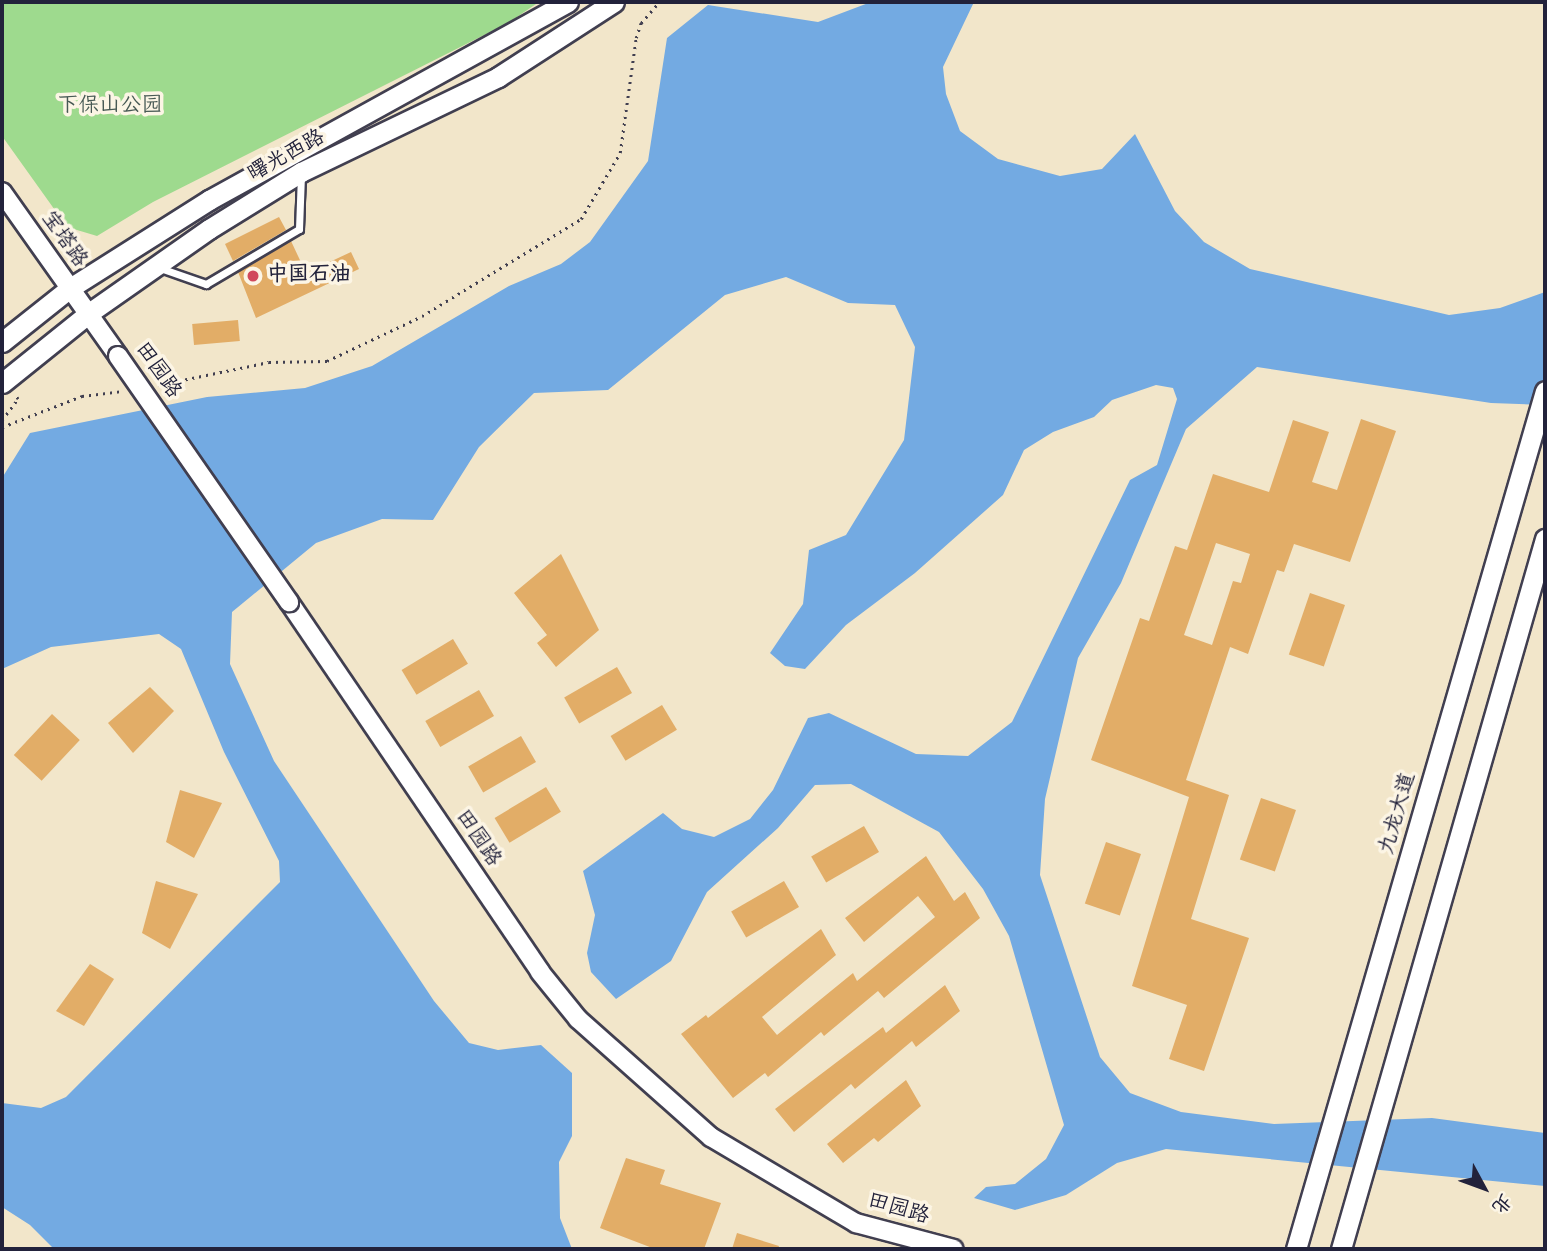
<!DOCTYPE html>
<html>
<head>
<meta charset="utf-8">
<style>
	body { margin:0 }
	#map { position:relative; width:1547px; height:1251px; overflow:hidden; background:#f2e6ca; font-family:Dekko,"LXGW WenKai TC",sans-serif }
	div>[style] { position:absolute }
	.green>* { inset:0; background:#9eda8e }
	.water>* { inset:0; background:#73aae2 }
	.building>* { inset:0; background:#e2ad67; transform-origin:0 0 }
	.path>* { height:2.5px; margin-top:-1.25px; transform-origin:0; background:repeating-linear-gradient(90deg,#413f50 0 2px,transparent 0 7px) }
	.roads { filter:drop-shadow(2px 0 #413f50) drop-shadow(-2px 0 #413f50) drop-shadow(0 2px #413f50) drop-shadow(0 -2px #413f50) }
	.service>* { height:7px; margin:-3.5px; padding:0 3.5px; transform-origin:3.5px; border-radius:3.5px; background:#fff }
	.tertiary>* { height:18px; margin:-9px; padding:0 9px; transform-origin:9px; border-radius:9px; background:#fff }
	.secondary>* { height:19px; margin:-9.5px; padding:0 9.5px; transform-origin:9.5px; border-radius:9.5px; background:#fff }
	.bridges { filter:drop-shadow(2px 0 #413f50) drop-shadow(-2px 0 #413f50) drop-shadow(0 2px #413f50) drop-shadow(0 -2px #413f50) }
	.tertiary-bridge>* { height:18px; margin:-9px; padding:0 9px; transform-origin:9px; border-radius:9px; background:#fff }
	.dots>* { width:19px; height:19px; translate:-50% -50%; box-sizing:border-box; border:4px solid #fcf5e5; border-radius:50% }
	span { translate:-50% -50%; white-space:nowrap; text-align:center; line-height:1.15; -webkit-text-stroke:7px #fcf5e5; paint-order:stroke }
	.park-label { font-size:21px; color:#475954 }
	.street-label { font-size:21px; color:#22223b }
	.poi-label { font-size:21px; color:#22223b; font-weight:700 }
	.left { translate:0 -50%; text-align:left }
	.frame { position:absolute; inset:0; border:4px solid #22223b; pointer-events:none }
	.north { position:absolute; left:1449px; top:1153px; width:70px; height:70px; -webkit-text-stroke:5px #fcf5e5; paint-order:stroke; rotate:131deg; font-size:19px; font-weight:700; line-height:28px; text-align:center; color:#22223b }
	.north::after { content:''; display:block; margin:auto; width:24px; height:32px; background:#22223b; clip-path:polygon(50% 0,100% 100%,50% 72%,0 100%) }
</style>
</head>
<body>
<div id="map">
	<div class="green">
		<div style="clip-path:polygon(2px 2px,539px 2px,508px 23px,153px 202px,97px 236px,67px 227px,2px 136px)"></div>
	</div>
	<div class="water">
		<div style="clip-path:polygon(871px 2px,974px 2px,943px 67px,946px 94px,960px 131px,998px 159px,1060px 176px,1102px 169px,1135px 134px,1175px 211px,1204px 242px,1250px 269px,1449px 315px,1500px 308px,1545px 292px,1545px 405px,1491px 403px,1257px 367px,1186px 429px,1121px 583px,1078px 658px,1045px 799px,1040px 875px,1100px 1057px,1130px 1093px,1181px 1112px,1274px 1124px,1432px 1118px,1545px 1133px,1545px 1186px,1166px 1149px,1117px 1163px,1066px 1195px,1015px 1210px,974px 1198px,986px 1187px,1015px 1184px,1046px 1159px,1064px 1125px,1009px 936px,983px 889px,939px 832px,851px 784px,815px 785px,778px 828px,707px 892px,671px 961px,616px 999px,591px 972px,587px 953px,595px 915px,583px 871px,663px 813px,682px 829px,714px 837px,750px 819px,773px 790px,808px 718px,829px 713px,916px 754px,968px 756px,1012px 722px,1130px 480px,1157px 465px,1177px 399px,1173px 388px,1156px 385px,1112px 400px,1094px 417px,1053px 432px,1024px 450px,1003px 495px,915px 573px,846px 625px,805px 669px,785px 666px,770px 653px,803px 604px,809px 550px,846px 535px,904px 440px,915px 347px,895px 305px,848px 303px,786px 277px,725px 295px,608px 390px,534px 393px,479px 447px,433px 520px,382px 519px,316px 543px,232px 612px,230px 664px,274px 761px,434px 1001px,469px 1043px,498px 1050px,541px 1045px,572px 1073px,572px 1136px,559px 1162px,560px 1218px,572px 1249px,54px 1249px,30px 1225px,2px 1207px,2px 1103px,41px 1108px,66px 1097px,280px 882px,279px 861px,224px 752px,181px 649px,159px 634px,51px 647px,2px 669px,2px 478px,30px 433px,207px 397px,305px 388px,372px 366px,509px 286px,561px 264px,590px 242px,648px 161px,667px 38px,708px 5px,818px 22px)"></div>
	</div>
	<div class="building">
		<div style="clip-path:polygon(279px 217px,286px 230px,233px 261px,225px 244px)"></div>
		<div style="clip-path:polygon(291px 241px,306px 273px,351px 252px,359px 269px,256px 318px,238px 272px)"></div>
		<div style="left:238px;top:320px;width:21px;height:46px;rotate:85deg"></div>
		<div style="clip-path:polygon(evenodd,1361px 419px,1396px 431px,1350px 562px,1294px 544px,1284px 572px,1277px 570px,1248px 654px,1230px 647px,1186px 780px,1229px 795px,1191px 919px,1249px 938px,1204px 1071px,1169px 1059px,1187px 1005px,1132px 986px,1189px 797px,1091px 760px,1140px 618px,1149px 621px,1175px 546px,1187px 550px,1213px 474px,1269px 492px,1293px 420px,1329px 432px,1312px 482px,1337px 490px,1361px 419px,1216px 543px,1250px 554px,1241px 583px,1233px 581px,1212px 645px,1184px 635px,1216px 543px)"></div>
		<div style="clip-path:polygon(561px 554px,599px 630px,556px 667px,537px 643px,547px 635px,514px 593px)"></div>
		<div style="left:1310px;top:593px;width:37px;height:65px;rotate:19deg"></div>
		<div style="left:453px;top:639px;width:29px;height:60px;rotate:59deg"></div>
		<div style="left:617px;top:667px;width:30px;height:61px;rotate:60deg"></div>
		<div style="clip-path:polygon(150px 687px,174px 711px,133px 753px,108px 723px)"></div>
		<div style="left:479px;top:690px;width:30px;height:62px;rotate:60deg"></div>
		<div style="left:662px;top:705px;width:29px;height:60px;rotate:59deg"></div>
		<div style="left:52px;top:714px;width:38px;height:56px;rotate:43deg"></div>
		<div style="left:521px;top:736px;width:30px;height:61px;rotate:60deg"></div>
		<div style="left:546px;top:787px;width:29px;height:60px;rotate:59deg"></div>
		<div style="clip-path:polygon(180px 790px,222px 803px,194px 858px,166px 842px)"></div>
		<div style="left:1261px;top:798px;width:37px;height:65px;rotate:19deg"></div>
		<div style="left:864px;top:826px;width:30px;height:61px;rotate:60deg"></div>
		<div style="left:1106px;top:842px;width:37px;height:65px;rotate:19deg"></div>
		<div style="clip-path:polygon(926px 856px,954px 901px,965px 892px,980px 918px,884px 998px,878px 991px,824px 1036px,821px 1032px,768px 1077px,765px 1073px,733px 1098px,681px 1034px,706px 1015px,708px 1018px,821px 929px,836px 955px,762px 1017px,777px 1035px,853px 973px,857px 981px,935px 917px,918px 896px,864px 942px,845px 918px)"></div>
		<div style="clip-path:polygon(156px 881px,198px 894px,170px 949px,142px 933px)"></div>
		<div style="left:784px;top:881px;width:30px;height:61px;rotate:60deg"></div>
		<div style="clip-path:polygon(90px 964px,114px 979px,84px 1026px,56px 1011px)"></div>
		<div style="clip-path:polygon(945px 985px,960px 1011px,916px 1047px,912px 1041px,855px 1089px,851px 1084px,794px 1132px,775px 1109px,883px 1027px,886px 1033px)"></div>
		<div style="clip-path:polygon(906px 1080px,921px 1106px,878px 1142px,874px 1138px,843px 1163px,827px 1144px)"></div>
		<div style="clip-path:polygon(626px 1158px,665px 1170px,660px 1184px,721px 1203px,704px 1249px,655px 1249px,600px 1228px)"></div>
		<div style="clip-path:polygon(737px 1233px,779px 1246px,778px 1249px,732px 1249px)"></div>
	</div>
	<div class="path">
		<div style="left:158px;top:385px;width:113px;rotate:-11.7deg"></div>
		<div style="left:269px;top:362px;width:58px;rotate:-1deg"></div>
		<div style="left:327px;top:361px;width:105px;rotate:-25.3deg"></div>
		<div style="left:422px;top:316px;width:186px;rotate:-31.4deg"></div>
		<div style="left:581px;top:219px;width:77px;rotate:-59.4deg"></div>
		<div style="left:620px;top:153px;width:116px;rotate:-82.1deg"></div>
		<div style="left:636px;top:38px;width:16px;rotate:-72deg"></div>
		<div style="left:641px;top:23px;width:28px;rotate:-49deg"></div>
		<div style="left:2px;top:420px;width:26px;rotate:-53deg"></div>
		<div style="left:18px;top:399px;width:5px;rotate:-127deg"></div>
		<div style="left:2px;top:427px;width:86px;rotate:-21.2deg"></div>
		<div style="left:82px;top:396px;width:38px;rotate:-7deg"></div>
	</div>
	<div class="roads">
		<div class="service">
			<div style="left:160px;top:268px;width:49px;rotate:19.2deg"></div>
			<div style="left:206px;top:284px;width:108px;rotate:-30.6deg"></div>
			<div style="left:299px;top:229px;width:54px;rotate:-87.9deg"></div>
		</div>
		<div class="tertiary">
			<div style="left:2px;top:192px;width:201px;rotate:54.7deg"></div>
			<div style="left:289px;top:602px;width:447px;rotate:55.8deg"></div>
			<div style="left:540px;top:972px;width:60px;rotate:51deg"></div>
			<div style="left:578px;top:1019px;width:178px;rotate:41.6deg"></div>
			<div style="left:711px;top:1137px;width:169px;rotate:30.7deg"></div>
			<div style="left:856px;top:1223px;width:101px;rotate:14.9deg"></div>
		</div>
		<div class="secondary">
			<div style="left:2px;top:342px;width:87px;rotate:-38.5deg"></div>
			<div style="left:70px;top:288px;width:165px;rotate:-32.3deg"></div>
			<div style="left:209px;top:200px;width:410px;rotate:-28.9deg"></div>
			<div style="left:2px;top:383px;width:112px;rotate:-38.8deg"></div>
			<div style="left:89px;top:313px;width:146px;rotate:-35deg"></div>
			<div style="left:209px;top:229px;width:108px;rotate:-31.8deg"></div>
			<div style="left:301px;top:172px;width:219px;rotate:-25.7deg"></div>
			<div style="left:498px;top:77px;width:138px;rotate:-32.9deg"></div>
			<div style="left:1296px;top:1249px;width:893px;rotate:-73.82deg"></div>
			<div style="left:1341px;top:1249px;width:739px;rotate:-73.97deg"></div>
		</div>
	</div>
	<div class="bridges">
		<div class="tertiary-bridge">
			<div style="left:118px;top:356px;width:300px;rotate:55.2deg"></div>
		</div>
	</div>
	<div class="dots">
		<div style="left:253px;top:276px;background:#d1495b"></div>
	</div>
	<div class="park-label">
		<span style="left:110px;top:107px">下保山公园</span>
	</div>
	<div class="street-label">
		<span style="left:287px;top:157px;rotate:-29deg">曙光西路</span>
		<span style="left:63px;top:240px;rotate:55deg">宝塔路</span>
		<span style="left:157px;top:371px;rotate:55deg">田园路</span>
		<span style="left:1399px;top:814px;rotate:-74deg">九龙大道</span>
		<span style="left:477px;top:839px;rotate:56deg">田园路</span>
		<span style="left:898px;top:1210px;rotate:16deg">田园路</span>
	</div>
	<div class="poi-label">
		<span class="left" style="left:267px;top:276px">中国石油</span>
	</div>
	<div class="frame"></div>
	<div class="north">北</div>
</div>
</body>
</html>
